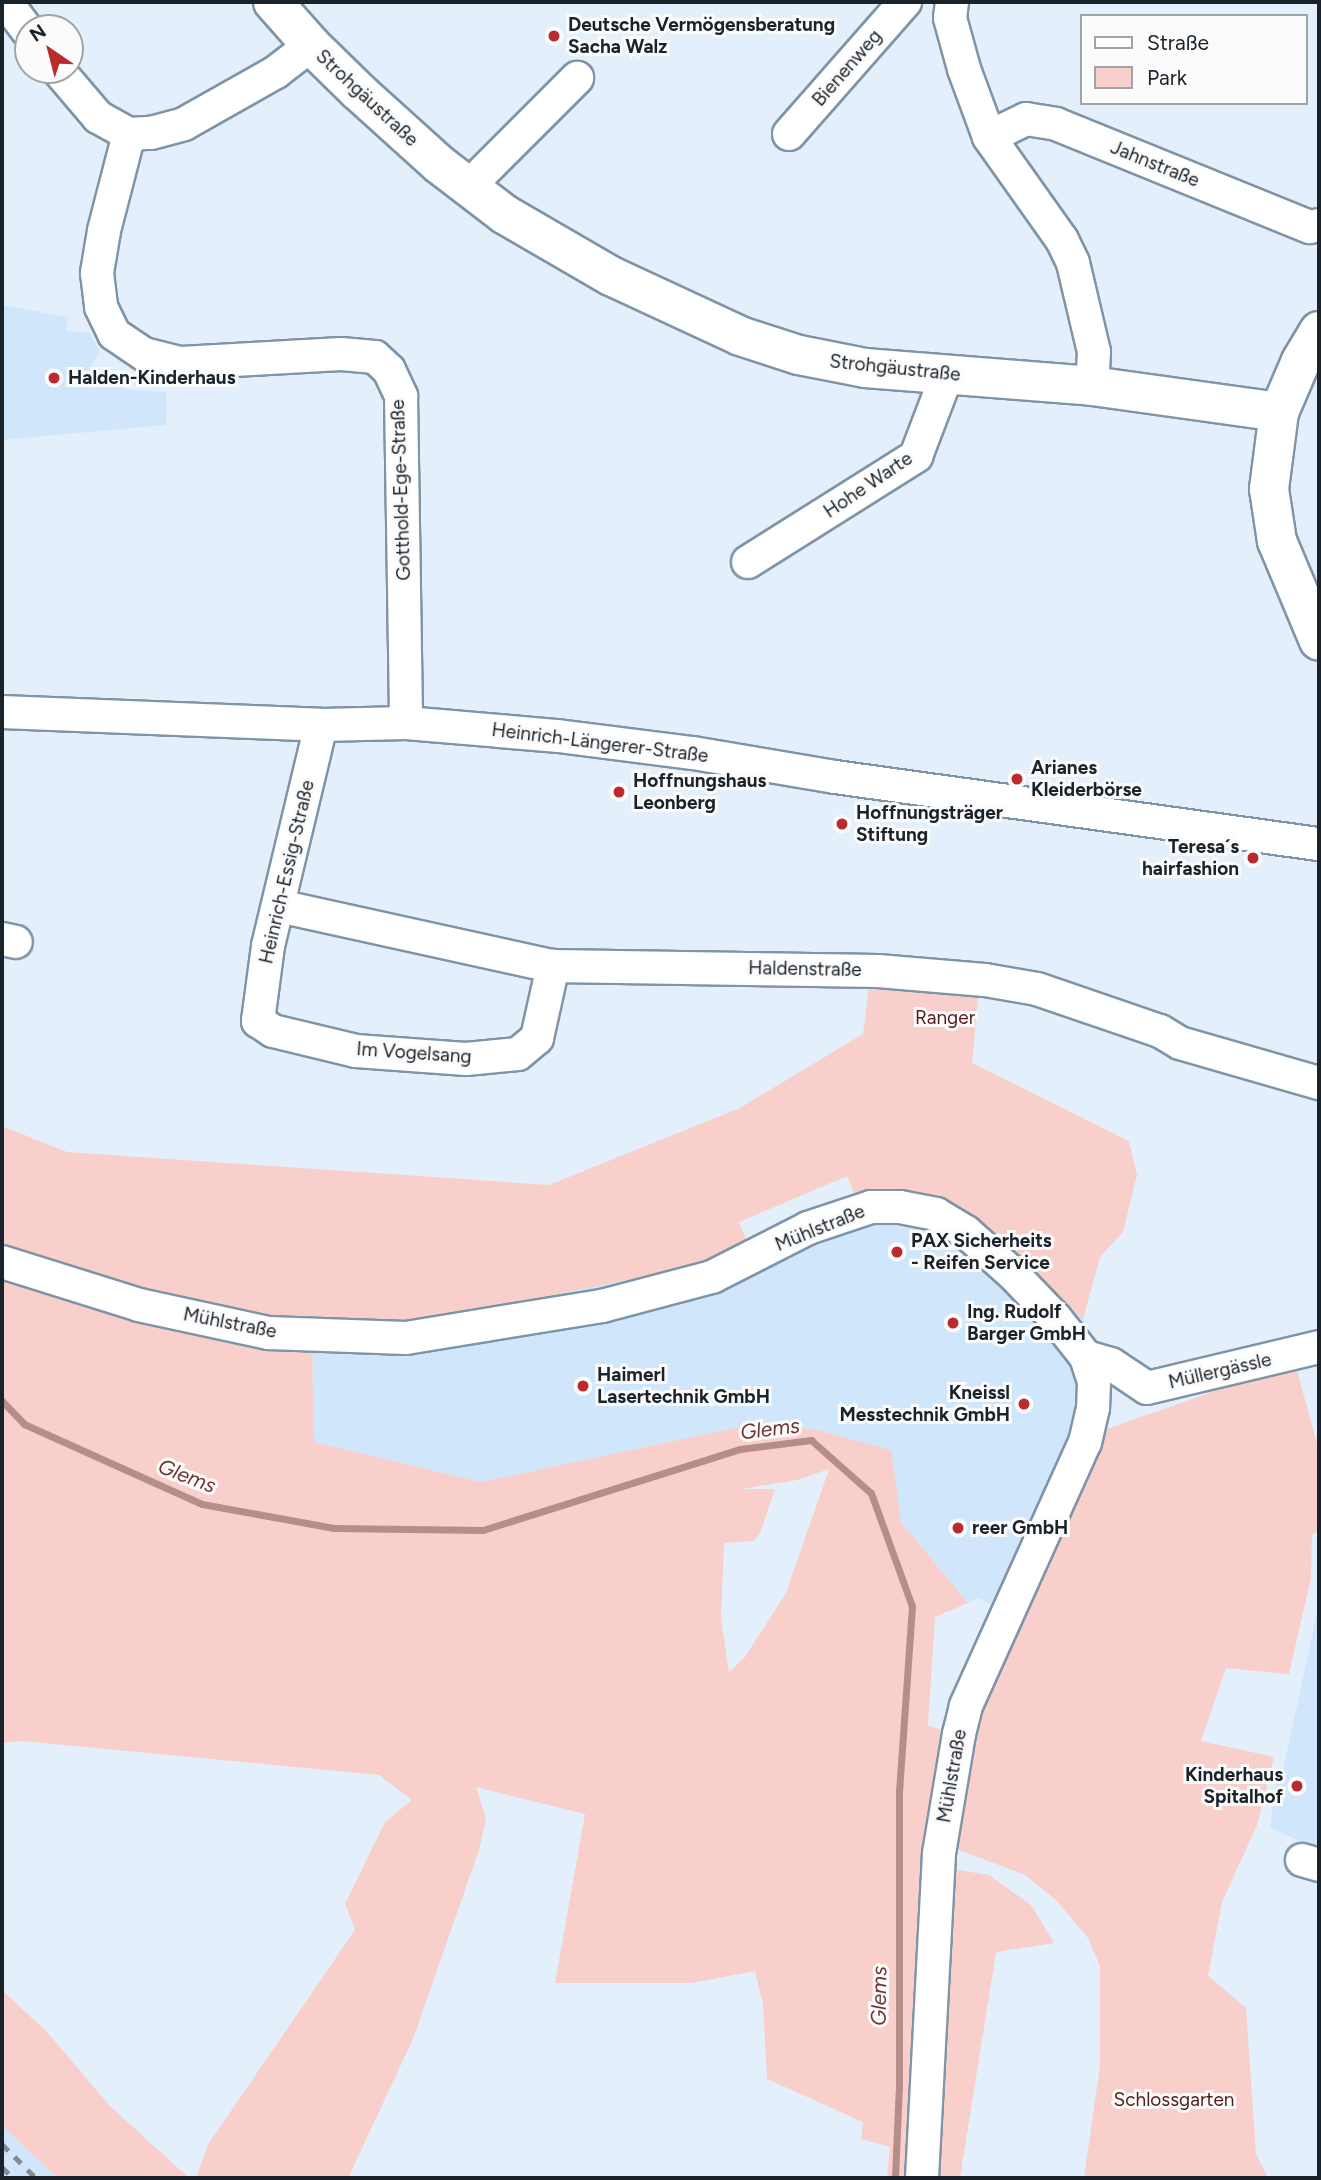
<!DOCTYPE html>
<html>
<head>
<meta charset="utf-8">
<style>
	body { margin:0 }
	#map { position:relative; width:1321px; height:2180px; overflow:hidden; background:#e3f0fc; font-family:Figtree,sans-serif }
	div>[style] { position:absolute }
	.built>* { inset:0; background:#d0e7fb }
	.green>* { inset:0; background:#f8cfcb }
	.stream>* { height:7px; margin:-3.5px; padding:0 3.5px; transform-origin:3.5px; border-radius:3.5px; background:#b78d89 }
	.roads { filter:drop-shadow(2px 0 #7f94a6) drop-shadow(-2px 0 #7f94a6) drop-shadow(0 2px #7f94a6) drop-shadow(0 -2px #7f94a6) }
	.minor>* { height:32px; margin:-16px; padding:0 16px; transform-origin:16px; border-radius:16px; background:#fff }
	.major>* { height:38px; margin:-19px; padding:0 19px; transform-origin:19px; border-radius:19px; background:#fff }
	.rail>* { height:5px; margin-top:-2.5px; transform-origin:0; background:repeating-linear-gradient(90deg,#828c96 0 9px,transparent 0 18px) }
	.dots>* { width:19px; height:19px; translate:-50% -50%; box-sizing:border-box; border:4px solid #fbfbfb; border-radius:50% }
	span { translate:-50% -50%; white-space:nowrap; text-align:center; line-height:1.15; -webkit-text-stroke:6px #fbfbfb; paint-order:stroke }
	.poi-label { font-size:19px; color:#1a222a; font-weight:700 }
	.left { translate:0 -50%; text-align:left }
	.right { translate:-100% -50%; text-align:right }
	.street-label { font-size:19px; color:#1a222a }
	.park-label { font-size:19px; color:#501b19 }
	.water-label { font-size:21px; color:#6d3431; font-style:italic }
	.frame { position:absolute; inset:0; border:4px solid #1a222a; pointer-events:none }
	.legend { position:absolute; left:1080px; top:14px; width:228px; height:91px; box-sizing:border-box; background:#fbfbfb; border:2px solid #a1a4a7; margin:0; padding:9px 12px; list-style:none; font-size:21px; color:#1a222a }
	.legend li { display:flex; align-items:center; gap:14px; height:35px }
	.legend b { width:35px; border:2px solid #a1a4a7 }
	.north { position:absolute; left:14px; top:14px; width:70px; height:70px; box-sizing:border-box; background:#fbfbfb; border:2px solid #a1a4a7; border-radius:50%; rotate:325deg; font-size:19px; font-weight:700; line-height:28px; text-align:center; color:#1a222a }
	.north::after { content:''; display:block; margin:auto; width:24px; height:32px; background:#ba2b2f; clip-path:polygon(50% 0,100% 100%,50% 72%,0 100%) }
</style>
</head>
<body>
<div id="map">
	<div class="built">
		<div style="clip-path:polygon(2px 305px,68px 317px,66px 331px,89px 332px,100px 352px,89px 368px,125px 389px,166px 392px,166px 425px,2px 440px)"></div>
		<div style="clip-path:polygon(942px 1200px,999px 1239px,1083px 1319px,1106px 1379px,1009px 1615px,979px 1598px,968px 1603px,901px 1522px,890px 1450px,763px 1422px,481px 1482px,314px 1442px,312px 1343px)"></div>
		<div style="clip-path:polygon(1319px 1604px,1319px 1849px,1270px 1828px,1277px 1773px,1282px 1774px)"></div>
		<div style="clip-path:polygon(2px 2126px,43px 2162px,58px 2178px,2px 2178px)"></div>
	</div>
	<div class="green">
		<div style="clip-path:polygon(evenodd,869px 985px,978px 997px,972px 1063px,1129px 1141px,1137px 1175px,1123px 1232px,1100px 1257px,1083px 1319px,999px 1239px,942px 1201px,857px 1200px,847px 1176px,739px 1222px,748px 1244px,715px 1262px,312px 1344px,314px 1442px,481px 1482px,763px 1422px,817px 1430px,891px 1450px,901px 1522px,968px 1603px,935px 1617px,928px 1726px,959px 1734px,911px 2178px,887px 2178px,890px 2147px,861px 2139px,863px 2122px,767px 2079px,763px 2004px,755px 1971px,691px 1983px,555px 1983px,585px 1814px,476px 1787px,486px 1819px,479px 1850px,413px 2039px,348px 2178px,196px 2178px,209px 2143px,355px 1930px,345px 1904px,385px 1822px,412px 1800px,379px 1775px,22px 1741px,2px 1743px,2px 1126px,67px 1152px,549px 1185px,740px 1108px,863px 1034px,869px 985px,829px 1469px,786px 1593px,745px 1657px,729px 1672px,721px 1618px,724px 1543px,754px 1541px,761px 1531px,775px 1489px,741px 1489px,797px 1480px,829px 1469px)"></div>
		<div style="clip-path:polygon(1295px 1363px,1319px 1451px,1319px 1530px,1312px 1535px,1311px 1578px,1289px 1674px,1226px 1668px,1201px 1741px,1274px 1757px,1257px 1825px,1222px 1902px,1208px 1976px,1246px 2008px,1256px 2154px,1268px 2178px,1084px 2178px,1100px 2066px,1100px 1966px,1088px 1938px,1057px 1901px,1025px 1875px,957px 1849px,978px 1722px,1104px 1430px)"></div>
		<div style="clip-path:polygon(947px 1868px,989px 1875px,1031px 1905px,1054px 1943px,996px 1952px,960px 2178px,922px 2178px)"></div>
		<div style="clip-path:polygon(2px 1990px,47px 2032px,110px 2106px,189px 2178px,58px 2178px,2px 2126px)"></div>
	</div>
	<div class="stream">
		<div style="left:2px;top:1401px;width:32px;rotate:46deg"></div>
		<div style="left:24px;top:1424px;width:195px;rotate:24.2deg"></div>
		<div style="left:202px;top:1504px;width:134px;rotate:10.3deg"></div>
		<div style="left:334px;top:1528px;width:149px;rotate:0.8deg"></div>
		<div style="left:483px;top:1530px;width:269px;rotate:-17.5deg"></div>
		<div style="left:740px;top:1449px;width:72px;rotate:-7.2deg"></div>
		<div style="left:811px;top:1440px;width:80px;rotate:41.5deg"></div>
		<div style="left:871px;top:1493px;width:120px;rotate:70.1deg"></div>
		<div style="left:912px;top:1606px;width:184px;rotate:94deg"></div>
		<div style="left:899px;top:1790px;width:295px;rotate:90deg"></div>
		<div style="left:899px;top:2085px;width:93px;rotate:92.5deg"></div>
	</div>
	<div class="roads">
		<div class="minor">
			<div style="left:6px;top:2px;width:36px;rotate:53deg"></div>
			<div style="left:952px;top:2px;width:16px;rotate:97deg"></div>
			<div style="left:950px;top:18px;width:53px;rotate:74.6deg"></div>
			<div style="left:964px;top:69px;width:72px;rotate:69.8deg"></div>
			<div style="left:989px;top:137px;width:126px;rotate:54.7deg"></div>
			<div style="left:1062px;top:240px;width:25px;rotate:64deg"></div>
			<div style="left:1073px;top:263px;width:91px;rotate:76.7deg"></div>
			<div style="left:1094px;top:352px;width:34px;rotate:93deg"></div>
			<div style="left:58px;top:70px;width:62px;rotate:49.6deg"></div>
			<div style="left:98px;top:117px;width:35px;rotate:29deg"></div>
			<div style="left:129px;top:134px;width:100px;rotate:104.5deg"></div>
			<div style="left:104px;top:231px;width:43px;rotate:99.5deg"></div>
			<div style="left:97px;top:273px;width:34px;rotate:83deg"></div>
			<div style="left:101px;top:307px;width:30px;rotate:64deg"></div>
			<div style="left:114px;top:334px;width:36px;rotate:34deg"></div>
			<div style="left:144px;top:354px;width:38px;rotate:14deg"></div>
			<div style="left:181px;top:363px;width:160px;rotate:-3.2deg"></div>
			<div style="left:341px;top:354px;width:34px;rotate:5deg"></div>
			<div style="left:375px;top:357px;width:19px;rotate:43deg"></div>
			<div style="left:389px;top:370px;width:29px;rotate:65deg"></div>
			<div style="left:401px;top:396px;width:327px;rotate:89.1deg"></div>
			<div style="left:129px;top:134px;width:22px;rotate:-3deg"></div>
			<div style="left:151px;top:133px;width:34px;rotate:-15deg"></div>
			<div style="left:184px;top:124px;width:106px;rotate:-29.5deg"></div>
			<div style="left:276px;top:72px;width:44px;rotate:-37.6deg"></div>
			<div style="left:789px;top:134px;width:176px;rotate:-48.7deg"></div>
			<div style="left:989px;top:137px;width:41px;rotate:-25.9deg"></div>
			<div style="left:1026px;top:119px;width:30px;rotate:9deg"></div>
			<div style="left:1056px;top:124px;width:274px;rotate:22.1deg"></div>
			<div style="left:1310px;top:227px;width:9px;rotate:-13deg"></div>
			<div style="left:469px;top:186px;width:153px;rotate:-45deg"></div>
			<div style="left:748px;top:562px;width:199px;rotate:-32.2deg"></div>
			<div style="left:916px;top:456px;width:87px;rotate:-69.1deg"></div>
			<div style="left:2px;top:712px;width:319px;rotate:2.3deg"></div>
			<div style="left:321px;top:725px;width:85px;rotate:-1.3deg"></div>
			<div style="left:406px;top:723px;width:153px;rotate:4.9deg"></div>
			<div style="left:558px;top:736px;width:136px;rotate:7.2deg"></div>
			<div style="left:693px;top:753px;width:144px;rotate:9.6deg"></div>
			<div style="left:835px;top:777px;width:489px;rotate:7.9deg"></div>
			<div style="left:321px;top:725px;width:227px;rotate:103.5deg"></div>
			<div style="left:268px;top:946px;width:76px;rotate:97.6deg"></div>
			<div style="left:258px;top:1021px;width:18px;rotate:34deg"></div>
			<div style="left:273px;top:1031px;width:85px;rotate:13.5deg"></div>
			<div style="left:356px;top:1051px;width:110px;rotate:4.2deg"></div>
			<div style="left:466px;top:1059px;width:52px;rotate:-5.5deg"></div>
			<div style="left:518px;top:1054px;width:25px;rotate:-40deg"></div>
			<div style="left:537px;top:1038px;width:74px;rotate:-77.5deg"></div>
			<div style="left:279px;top:906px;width:280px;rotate:12.4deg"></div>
			<div style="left:553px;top:966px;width:325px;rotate:0.9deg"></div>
			<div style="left:878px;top:971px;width:107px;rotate:4.8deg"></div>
			<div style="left:985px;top:980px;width:53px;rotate:9.8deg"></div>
			<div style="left:1037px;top:989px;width:130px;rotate:18.9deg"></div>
			<div style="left:1160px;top:1031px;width:23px;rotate:31deg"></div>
			<div style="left:1180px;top:1043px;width:145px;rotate:16.1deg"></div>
			<div style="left:2px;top:939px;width:14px;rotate:12deg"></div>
			<div style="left:2px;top:1262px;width:144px;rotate:17.4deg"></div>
			<div style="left:139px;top:1305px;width:133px;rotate:12.2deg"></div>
			<div style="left:269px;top:1333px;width:137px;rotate:2.1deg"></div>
			<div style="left:406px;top:1338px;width:199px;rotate:-9.3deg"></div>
			<div style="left:602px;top:1306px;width:114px;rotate:-14.8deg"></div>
			<div style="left:712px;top:1277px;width:108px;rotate:-27deg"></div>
			<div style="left:808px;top:1228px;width:66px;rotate:-18.4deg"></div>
			<div style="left:871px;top:1207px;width:29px"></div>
			<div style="left:900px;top:1207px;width:37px;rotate:11deg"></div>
			<div style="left:936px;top:1214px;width:35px;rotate:31deg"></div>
			<div style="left:966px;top:1232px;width:63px;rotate:41.8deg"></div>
			<div style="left:1013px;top:1274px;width:62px;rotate:46.3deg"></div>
			<div style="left:1056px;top:1319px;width:48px;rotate:51.7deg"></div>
			<div style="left:1086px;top:1357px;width:26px;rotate:72deg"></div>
			<div style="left:1094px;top:1382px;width:26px;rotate:92deg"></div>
			<div style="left:1093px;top:1408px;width:35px;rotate:103deg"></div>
			<div style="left:1085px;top:1442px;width:290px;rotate:114.3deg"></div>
			<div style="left:966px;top:1706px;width:29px;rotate:104deg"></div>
			<div style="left:959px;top:1734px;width:122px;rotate:99.5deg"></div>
			<div style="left:939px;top:1854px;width:324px;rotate:93deg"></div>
			<div style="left:1086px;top:1357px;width:26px;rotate:16deg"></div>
			<div style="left:1111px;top:1364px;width:43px;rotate:33.7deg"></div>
			<div style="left:1147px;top:1388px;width:177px;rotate:-13.4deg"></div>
			<div style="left:1302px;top:1860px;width:18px;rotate:16deg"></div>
		</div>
		<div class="major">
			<div style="left:273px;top:2px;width:57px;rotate:48.5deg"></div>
			<div style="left:311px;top:45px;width:66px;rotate:44.4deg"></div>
			<div style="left:358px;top:91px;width:110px;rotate:42.1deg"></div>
			<div style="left:440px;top:165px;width:81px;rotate:37.4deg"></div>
			<div style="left:504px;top:214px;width:124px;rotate:30.1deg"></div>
			<div style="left:611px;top:276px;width:142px;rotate:24.9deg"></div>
			<div style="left:740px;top:336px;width:62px;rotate:17.9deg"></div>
			<div style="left:799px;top:355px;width:67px;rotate:11.1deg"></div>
			<div style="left:865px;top:368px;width:228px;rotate:4.5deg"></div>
			<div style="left:1092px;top:386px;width:189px;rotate:7.9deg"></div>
			<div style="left:1319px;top:331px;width:35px;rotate:121deg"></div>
			<div style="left:1301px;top:361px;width:56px;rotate:113.3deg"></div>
			<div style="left:1279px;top:412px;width:78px;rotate:97.4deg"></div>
			<div style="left:1269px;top:489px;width:53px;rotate:81.3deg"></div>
			<div style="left:1277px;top:541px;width:108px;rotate:67.2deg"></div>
		</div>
	</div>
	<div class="rail">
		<div style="left:2px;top:2144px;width:48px;rotate:45deg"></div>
		<div style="left:2px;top:2167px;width:16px;rotate:45deg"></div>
	</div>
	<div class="dots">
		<div style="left:554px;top:36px;background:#ba2b2f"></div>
		<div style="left:54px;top:378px;background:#ba2b2f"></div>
		<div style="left:1017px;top:779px;background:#ba2b2f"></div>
		<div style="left:619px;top:792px;background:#ba2b2f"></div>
		<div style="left:842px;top:824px;background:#ba2b2f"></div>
		<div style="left:1253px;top:858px;background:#ba2b2f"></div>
		<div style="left:897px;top:1252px;background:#ba2b2f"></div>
		<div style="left:953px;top:1323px;background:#ba2b2f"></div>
		<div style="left:583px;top:1386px;background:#ba2b2f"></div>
		<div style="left:1024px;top:1404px;background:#ba2b2f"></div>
		<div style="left:958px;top:1528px;background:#ba2b2f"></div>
		<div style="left:1297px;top:1786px;background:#ba2b2f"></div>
	</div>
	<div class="poi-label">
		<span class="left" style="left:568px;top:36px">Deutsche Vermögensberatung<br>Sacha Walz</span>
		<span class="left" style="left:68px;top:378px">Halden-Kinderhaus</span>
		<span class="left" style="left:1031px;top:779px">Arianes<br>Kleiderbörse</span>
		<span class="left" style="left:633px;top:792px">Hoffnungshaus<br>Leonberg</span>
		<span class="left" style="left:856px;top:824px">Hoffnungsträger<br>Stiftung</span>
		<span class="right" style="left:1239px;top:858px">Teresa´s<br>hairfashion</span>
		<span class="left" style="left:911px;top:1252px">PAX Sicherheits<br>- Reifen Service</span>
		<span class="left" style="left:967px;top:1323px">Ing. Rudolf<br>Barger GmbH</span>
		<span class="left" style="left:597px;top:1386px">Haimerl<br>Lasertechnik GmbH</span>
		<span class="right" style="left:1010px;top:1404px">Kneissl<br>Messtechnik GmbH</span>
		<span class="left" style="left:972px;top:1528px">reer GmbH</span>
		<span class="right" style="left:1283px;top:1786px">Kinderhaus<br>Spitalhof</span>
	</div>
	<div class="street-label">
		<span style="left:847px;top:68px;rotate:-49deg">Bienenweg</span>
		<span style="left:367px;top:98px;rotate:43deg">Strohgäustraße</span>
		<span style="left:1155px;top:164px;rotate:22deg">Jahnstraße</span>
		<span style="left:895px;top:368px;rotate:6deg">Strohgäustraße</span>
		<span style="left:868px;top:485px;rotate:-34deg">Hohe Warte</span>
		<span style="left:401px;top:490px;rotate:-92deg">Gotthold-Ege-Straße</span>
		<span style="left:600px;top:743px;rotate:7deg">Heinrich-Längerer-Straße</span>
		<span style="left:287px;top:872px;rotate:-77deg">Heinrich-Essig-Straße</span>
		<span style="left:805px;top:969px;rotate:1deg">Haldenstraße</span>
		<span style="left:414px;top:1053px;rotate:4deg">Im Vogelsang</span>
		<span style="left:820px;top:1228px;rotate:-22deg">Mühlstraße</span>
		<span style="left:230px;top:1323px;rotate:11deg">Mühlstraße</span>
		<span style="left:1220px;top:1371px;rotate:-13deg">Müllergässle</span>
		<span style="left:952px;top:1776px;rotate:-80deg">Mühlstraße</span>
	</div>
	<div class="park-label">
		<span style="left:945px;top:1018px">Ranger</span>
		<span style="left:1174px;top:2100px">Schlossgarten</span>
	</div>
	<div class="water-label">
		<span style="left:770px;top:1429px;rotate:-7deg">Glems</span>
		<span style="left:187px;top:1476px;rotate:21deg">Glems</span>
		<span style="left:879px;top:1996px;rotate:-89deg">Glems</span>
	</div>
	<div class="frame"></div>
	<ul class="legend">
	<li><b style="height:9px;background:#fff"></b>Straße</li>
	<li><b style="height:19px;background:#f8cfcb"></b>Park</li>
	</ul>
	<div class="north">N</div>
</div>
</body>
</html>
